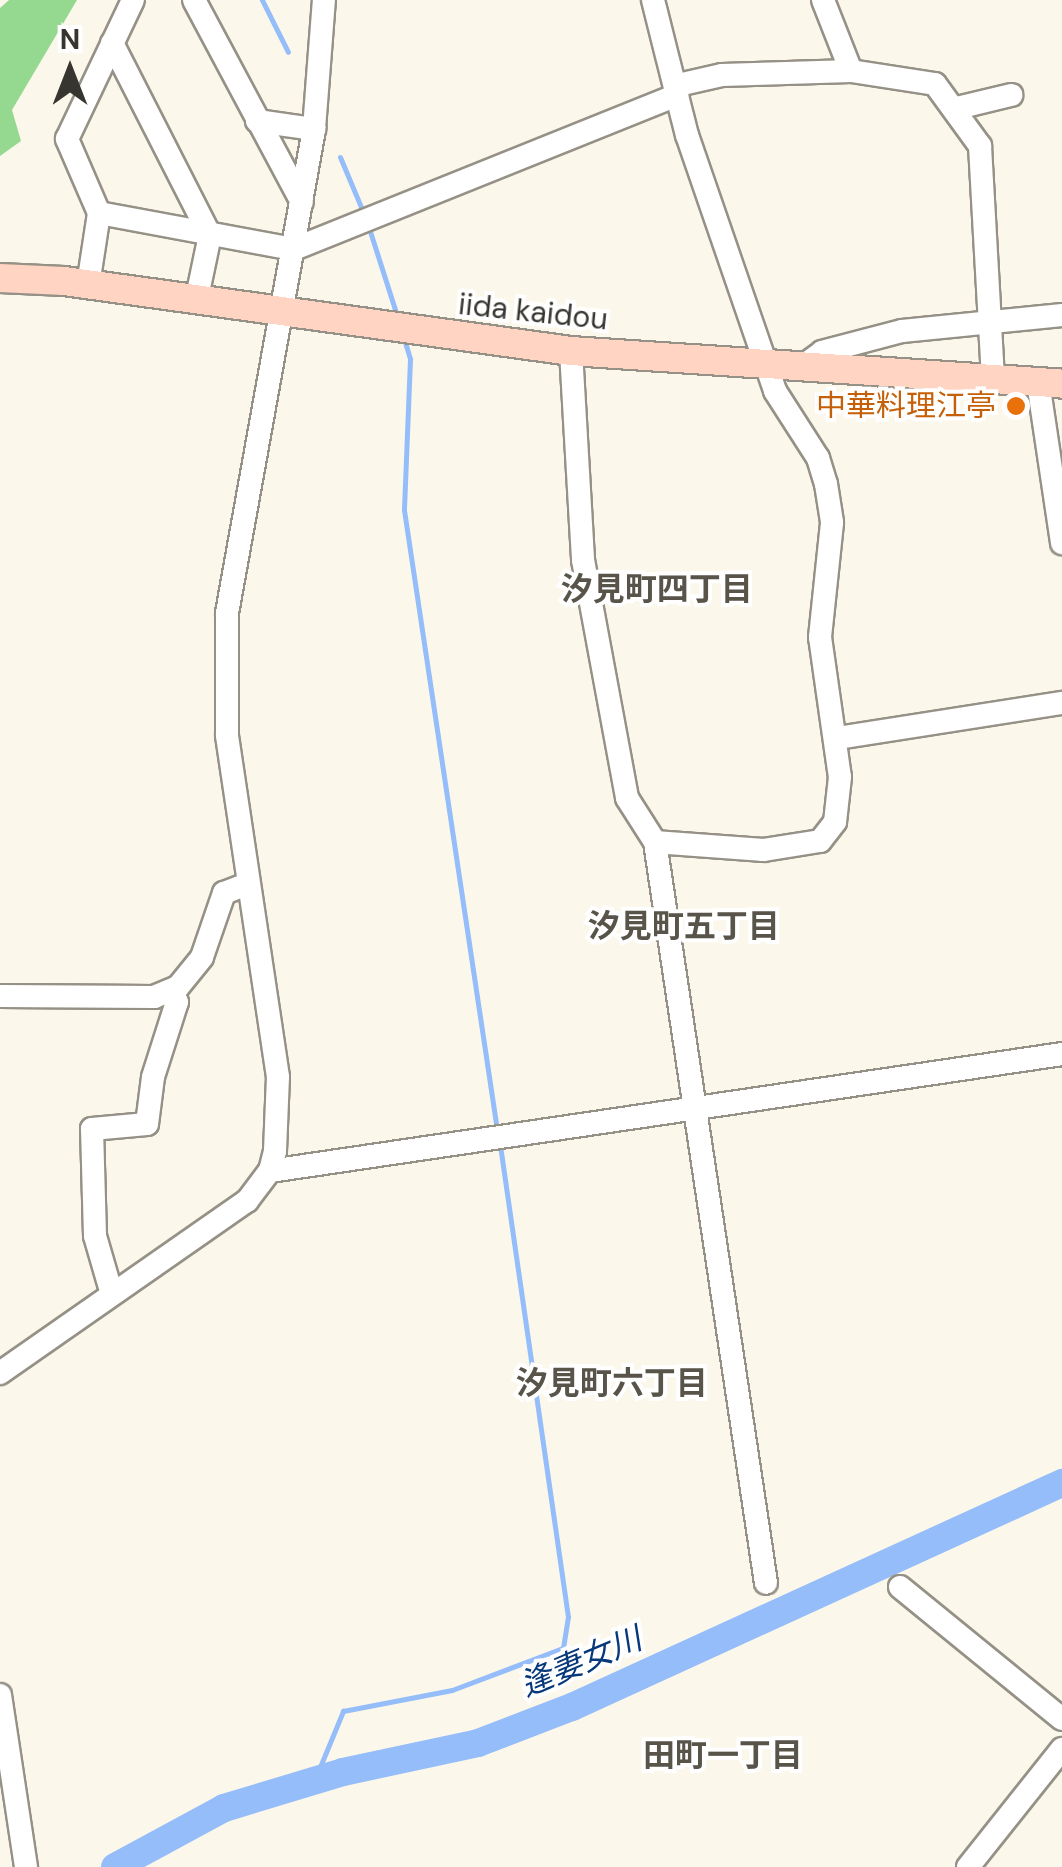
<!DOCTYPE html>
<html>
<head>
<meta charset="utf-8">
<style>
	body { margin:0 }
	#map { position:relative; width:1062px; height:1867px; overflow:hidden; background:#fcf7eb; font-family:"DM Sans","Noto Sans JP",sans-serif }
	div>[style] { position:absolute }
	.forest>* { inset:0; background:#95d991 }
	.stream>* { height:5px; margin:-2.5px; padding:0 2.5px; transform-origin:2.5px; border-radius:2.5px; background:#94bdf9 }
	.river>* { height:28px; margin:-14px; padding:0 14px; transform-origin:14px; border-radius:14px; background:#94bdf9 }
	.roads { filter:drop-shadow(2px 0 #969186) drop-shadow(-2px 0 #969186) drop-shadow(0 2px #969186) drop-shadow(0 -2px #969186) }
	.minor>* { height:22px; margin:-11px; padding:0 11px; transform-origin:11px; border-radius:11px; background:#fff }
	.major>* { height:28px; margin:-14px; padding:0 14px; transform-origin:14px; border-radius:14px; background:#ffd4c3 }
	.dots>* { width:28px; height:28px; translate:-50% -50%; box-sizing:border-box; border:5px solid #fff; border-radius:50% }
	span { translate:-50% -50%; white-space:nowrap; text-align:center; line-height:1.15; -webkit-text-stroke:8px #fff; paint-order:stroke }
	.street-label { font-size:30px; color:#373530 }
	.food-label { font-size:30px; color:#c56008 }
	.right { translate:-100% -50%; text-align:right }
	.neighbourhood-label { font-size:32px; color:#58544a; font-weight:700 }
	.water-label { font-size:32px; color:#073879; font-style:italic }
	.north { position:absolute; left:20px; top:20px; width:100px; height:100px; -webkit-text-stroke:8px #fff; paint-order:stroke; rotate:0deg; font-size:28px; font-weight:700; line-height:40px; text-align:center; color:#373530 }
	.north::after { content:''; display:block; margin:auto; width:35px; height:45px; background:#373530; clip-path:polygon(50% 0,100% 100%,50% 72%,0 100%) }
</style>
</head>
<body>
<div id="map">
	<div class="forest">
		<div style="clip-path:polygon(9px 0,77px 0,12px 110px,21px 141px,0 156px,0 8px)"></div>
	</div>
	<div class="stream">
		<div style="left:262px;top:0;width:58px;rotate:63.4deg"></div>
		<div style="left:340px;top:157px;width:62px;rotate:67.2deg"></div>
		<div style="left:368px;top:225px;width:99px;rotate:72.3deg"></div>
		<div style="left:404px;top:339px;width:21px;rotate:73deg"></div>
		<div style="left:410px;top:359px;width:151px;rotate:92.3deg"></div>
		<div style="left:404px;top:510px;width:627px;rotate:81.47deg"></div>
		<div style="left:315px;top:1779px;width:74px;rotate:-67.6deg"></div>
		<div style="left:343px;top:1711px;width:111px;rotate:-10.9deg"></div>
		<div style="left:452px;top:1690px;width:119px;rotate:-20.7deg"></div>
		<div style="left:563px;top:1648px;width:31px;rotate:-81deg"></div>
		<div style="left:568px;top:1617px;width:477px;rotate:-98.2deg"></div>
	</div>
	<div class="river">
		<div style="left:115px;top:1867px;width:124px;rotate:-28.4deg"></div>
		<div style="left:224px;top:1808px;width:124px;rotate:-16.8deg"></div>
		<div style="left:343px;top:1772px;width:138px;rotate:-12.1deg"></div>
		<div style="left:478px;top:1743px;width:101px;rotate:-21deg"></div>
		<div style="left:572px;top:1707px;width:539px;rotate:-24.57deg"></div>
	</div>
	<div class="roads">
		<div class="minor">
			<div style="left:194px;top:0;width:229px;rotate:61.9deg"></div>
			<div style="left:653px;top:0;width:139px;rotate:75.9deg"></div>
			<div style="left:687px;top:135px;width:271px;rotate:71deg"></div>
			<div style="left:775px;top:391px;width:80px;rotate:57.3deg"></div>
			<div style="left:818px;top:458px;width:27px;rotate:73deg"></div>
			<div style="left:826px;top:484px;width:39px;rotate:81deg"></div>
			<div style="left:832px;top:523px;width:115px;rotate:96deg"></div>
			<div style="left:820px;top:637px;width:141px;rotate:81.9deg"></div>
			<div style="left:840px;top:777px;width:45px;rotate:96.3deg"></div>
			<div style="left:835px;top:822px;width:24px;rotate:128deg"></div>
			<div style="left:820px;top:841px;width:58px;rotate:171deg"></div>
			<div style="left:763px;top:850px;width:108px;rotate:-175.8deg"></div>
			<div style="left:823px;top:0;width:76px;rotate:68.5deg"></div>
			<div style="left:112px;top:43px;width:216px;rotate:63deg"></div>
			<div style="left:210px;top:235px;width:68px;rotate:101.8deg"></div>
			<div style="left:678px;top:85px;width:45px;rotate:-12.8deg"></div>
			<div style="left:722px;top:75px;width:129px;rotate:-1.8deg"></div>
			<div style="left:851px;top:71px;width:85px;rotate:8.8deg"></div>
			<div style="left:935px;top:84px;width:77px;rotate:54deg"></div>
			<div style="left:980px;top:146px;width:233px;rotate:86.8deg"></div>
			<div style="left:957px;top:108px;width:56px;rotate:-13.5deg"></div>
			<div style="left:257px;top:121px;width:58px;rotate:8deg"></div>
			<div style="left:99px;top:213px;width:198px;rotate:10.5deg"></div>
			<div style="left:294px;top:249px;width:413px;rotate:-21.9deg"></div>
			<div style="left:88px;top:285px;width:73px;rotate:-81.3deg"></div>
			<div style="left:99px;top:213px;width:81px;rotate:-113.4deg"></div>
			<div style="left:67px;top:139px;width:154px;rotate:-64.6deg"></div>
			<div style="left:571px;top:351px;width:209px;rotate:86.7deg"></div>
			<div style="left:583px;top:560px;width:242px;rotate:79.5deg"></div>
			<div style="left:627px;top:798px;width:52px;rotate:57.5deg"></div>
			<div style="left:655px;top:842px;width:749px;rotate:81.48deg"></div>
			<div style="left:799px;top:369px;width:29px;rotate:-36deg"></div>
			<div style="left:822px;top:352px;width:83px;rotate:-14.7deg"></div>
			<div style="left:902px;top:331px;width:161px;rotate:-5.7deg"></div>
			<div style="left:1038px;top:382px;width:163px;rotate:81.5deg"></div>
			<div style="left:838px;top:738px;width:227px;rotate:-8.9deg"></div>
			<div style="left:0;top:996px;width:154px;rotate:0.4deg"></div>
			<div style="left:154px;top:997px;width:26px;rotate:-23deg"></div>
			<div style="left:178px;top:987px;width:38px;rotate:-51deg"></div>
			<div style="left:202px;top:957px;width:68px;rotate:-71deg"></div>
			<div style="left:224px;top:893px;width:25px;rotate:-21deg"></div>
			<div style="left:270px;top:1171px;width:801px;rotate:-8.4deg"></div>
			<div style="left:111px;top:1291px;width:57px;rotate:-106.2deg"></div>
			<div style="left:95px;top:1236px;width:107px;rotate:-91.6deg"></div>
			<div style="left:92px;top:1129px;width:55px;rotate:-5.2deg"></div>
			<div style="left:147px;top:1124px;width:47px;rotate:-82.7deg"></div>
			<div style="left:153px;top:1077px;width:79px;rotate:-72.3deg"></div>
			<div style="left:177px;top:1002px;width:13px;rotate:-122deg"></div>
			<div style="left:0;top:1373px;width:301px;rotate:-34.9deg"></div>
			<div style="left:247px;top:1201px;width:38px;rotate:-53deg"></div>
			<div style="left:270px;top:1171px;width:21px;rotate:-76deg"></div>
			<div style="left:275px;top:1151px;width:74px;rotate:-87.7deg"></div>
			<div style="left:278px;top:1077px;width:346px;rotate:-98.5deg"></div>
			<div style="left:227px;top:735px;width:122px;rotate:-90deg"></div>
			<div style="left:227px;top:613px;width:492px;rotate:-79.8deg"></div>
			<div style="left:314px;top:129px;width:129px;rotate:-85.6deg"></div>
			<div style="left:900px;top:1587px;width:209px;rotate:39.2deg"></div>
			<div style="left:0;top:1695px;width:174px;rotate:81.4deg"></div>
			<div style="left:968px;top:1867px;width:151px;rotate:-51.5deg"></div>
		</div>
		<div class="major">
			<div style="left:0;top:278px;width:64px;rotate:2.7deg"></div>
			<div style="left:64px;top:281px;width:512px;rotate:7.86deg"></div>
			<div style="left:571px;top:351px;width:492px;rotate:3.8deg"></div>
		</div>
	</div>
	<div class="dots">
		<div style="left:1016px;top:406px;background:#e8710a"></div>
	</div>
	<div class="street-label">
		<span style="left:533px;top:312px;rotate:6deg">iida kaidou</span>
	</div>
	<div class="food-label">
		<span class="right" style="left:996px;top:406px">中華料理江亭</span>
	</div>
	<div class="neighbourhood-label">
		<span style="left:657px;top:589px">汐見町四丁目</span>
		<span style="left:684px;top:926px">汐見町五丁目</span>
		<span style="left:612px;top:1383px">汐見町六丁目</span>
		<span style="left:723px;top:1755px">田町一丁目</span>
	</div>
	<div class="water-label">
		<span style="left:581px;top:1662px;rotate:-23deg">逢妻女川</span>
	</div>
	<div class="north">N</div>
</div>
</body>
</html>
